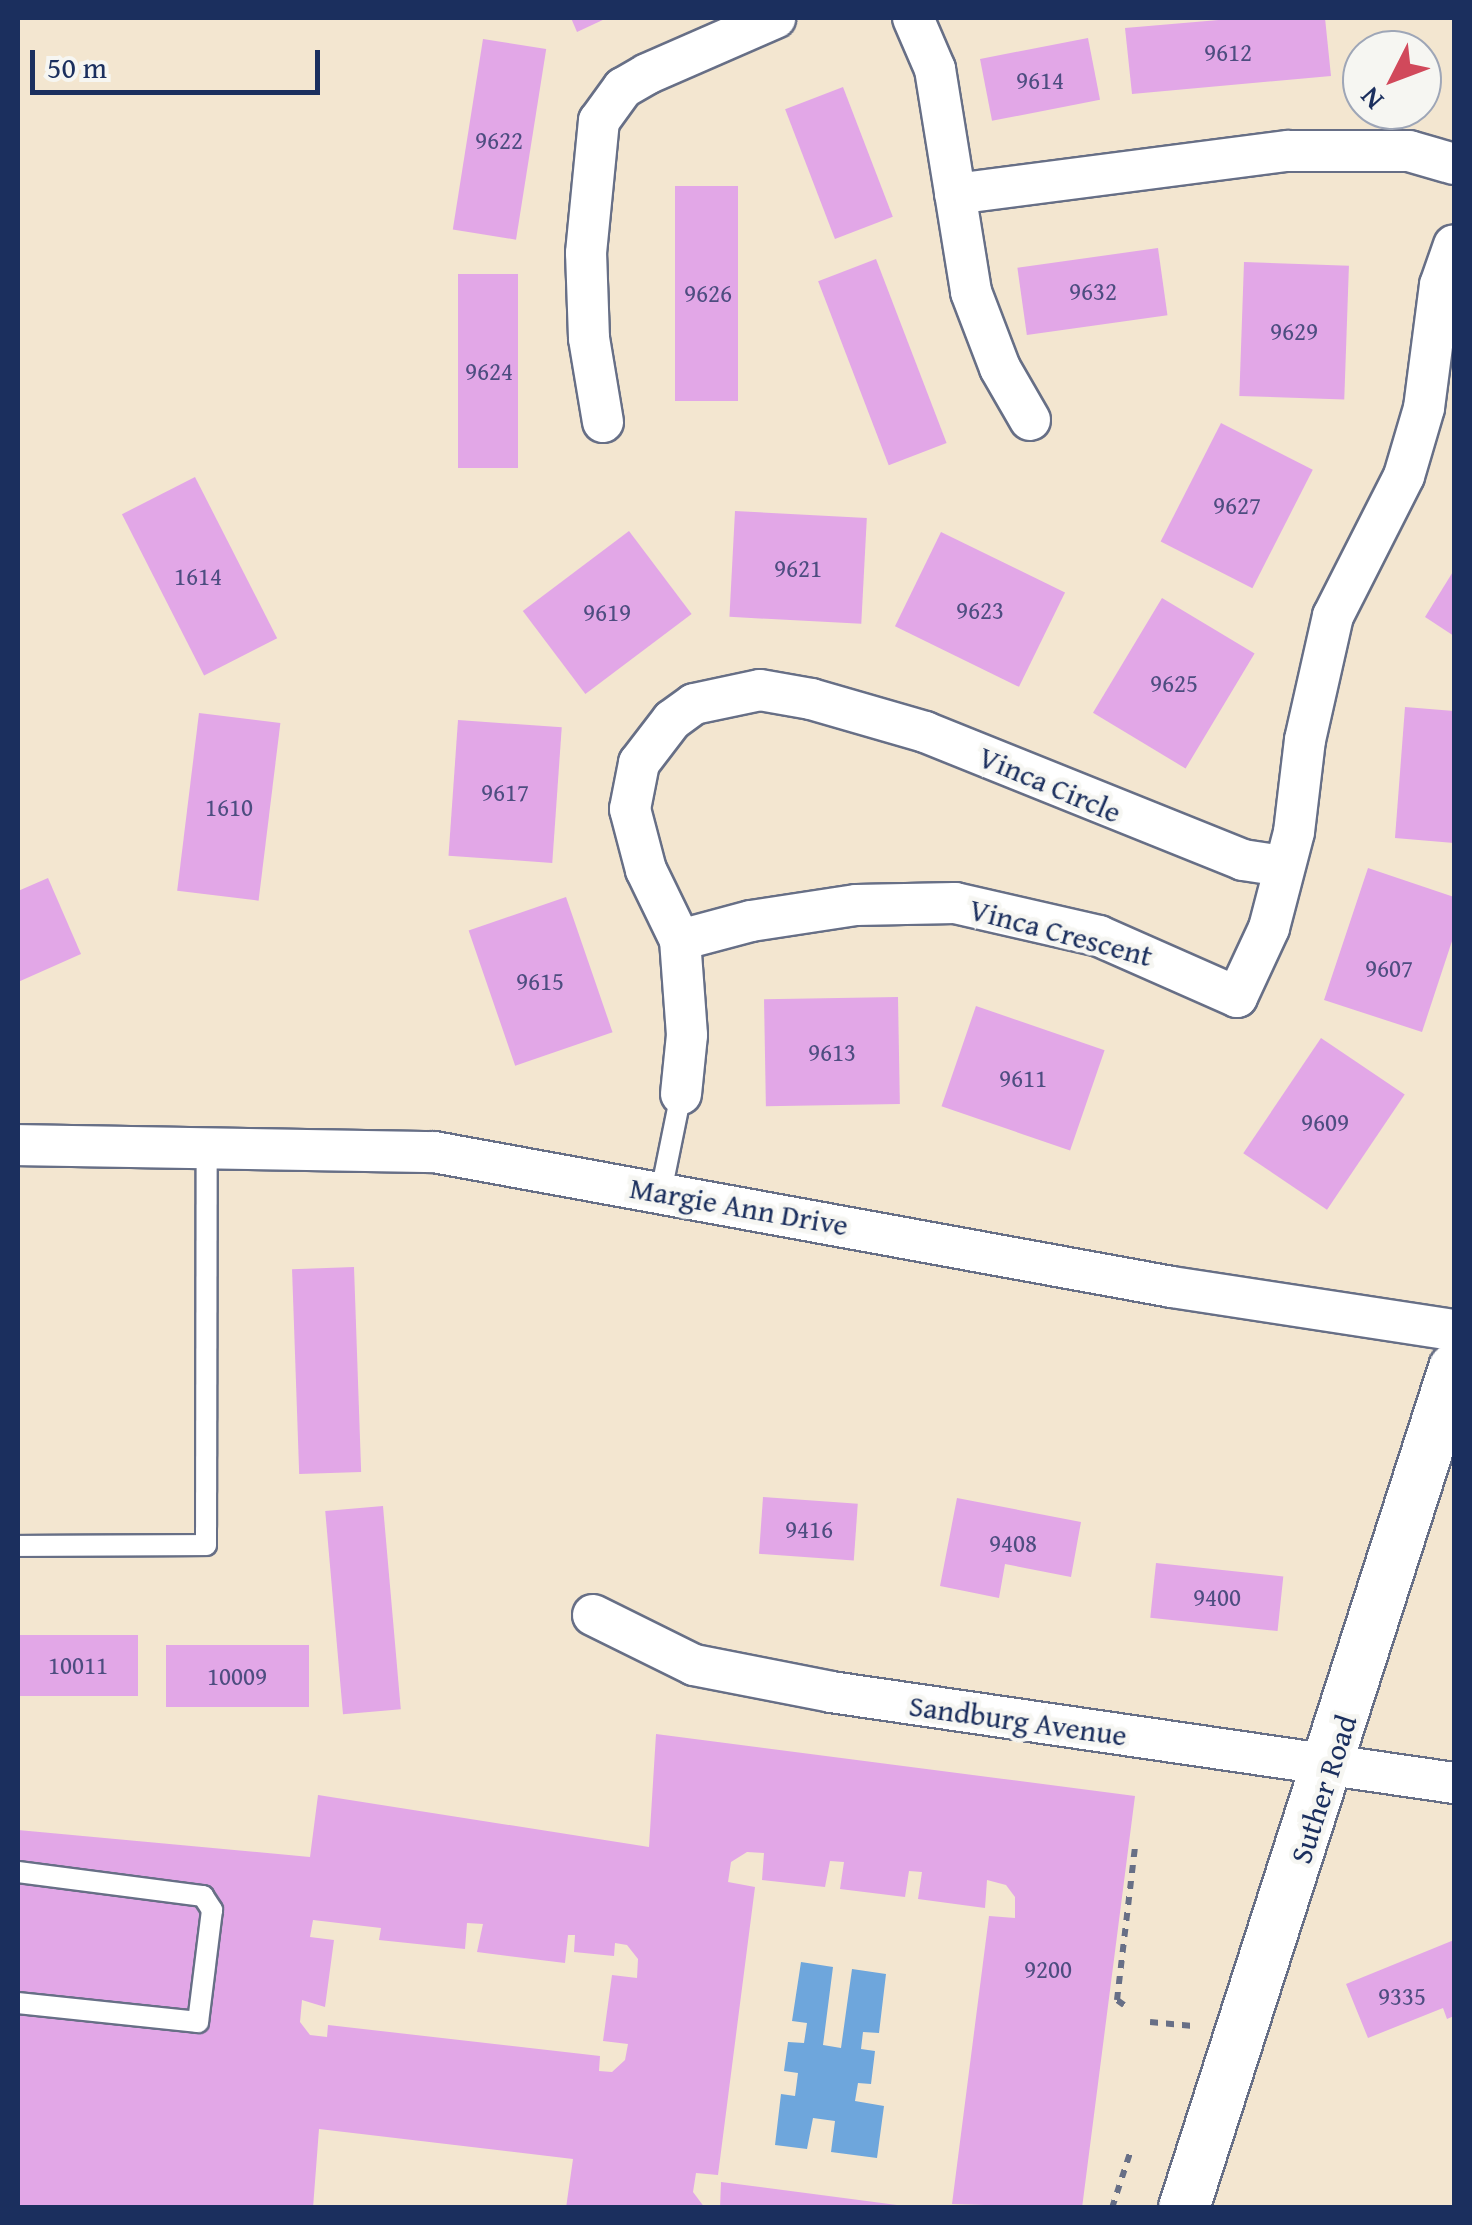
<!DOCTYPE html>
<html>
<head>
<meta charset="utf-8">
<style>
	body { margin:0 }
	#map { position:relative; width:1472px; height:2225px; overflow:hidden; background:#f3e6d0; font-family:"Gentium Book Plus",serif }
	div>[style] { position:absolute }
	.water>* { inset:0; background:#6ea6dc }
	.building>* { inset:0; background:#e2a7e7; transform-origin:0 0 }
	.path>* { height:6px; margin-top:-3px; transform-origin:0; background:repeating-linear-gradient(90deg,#676f86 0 8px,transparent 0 16px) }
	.roads { filter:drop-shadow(2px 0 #676f86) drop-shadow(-2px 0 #676f86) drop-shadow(0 2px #676f86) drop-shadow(0 -2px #676f86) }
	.service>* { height:20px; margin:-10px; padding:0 10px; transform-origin:10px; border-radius:10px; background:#fff }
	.minor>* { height:40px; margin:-20px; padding:0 20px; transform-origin:20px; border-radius:20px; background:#fff }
	.tertiary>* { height:50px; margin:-25px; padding:0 25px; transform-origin:25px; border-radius:25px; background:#fff }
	span { translate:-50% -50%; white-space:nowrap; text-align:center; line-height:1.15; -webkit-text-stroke:9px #f6f6f2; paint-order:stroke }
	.number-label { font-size:25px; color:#4d4d80 }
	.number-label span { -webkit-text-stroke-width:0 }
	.street-label { font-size:30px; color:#1b2f5e }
	.frame { position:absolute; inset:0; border:20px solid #1b2f5e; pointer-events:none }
	.north { position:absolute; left:1342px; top:30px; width:100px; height:100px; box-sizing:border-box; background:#f6f6f2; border:2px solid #9ea6b7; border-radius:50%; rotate:228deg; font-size:28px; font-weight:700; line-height:40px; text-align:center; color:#1b2f5e }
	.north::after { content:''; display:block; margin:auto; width:35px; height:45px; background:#d1495b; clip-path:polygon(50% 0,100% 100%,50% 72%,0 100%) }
	.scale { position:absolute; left:30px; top:50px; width:290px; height:45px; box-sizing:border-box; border:5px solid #1b2f5e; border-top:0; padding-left:12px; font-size:30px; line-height:35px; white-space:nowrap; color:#1b2f5e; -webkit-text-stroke:8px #f6f6f2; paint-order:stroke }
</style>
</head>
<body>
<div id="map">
	<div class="water">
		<div style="clip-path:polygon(801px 1962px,833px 1967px,823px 2045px,841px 2048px,852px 1969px,886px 1974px,879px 2033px,863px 2032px,861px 2049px,875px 2051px,871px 2084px,858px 2083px,855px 2101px,884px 2106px,877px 2158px,831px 2152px,835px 2121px,813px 2118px,807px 2149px,775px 2145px,781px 2094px,795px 2096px,798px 2073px,784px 2071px,788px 2042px,804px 2043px,807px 2023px,792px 2021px)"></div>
	</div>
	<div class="building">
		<div style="clip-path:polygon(571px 18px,607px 18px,577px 32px)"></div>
		<div style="clip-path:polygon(1242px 18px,1325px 18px,1331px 76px,1132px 94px,1125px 28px)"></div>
		<div style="left:1088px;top:38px;width:63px;height:110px;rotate:79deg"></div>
		<div style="left:483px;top:39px;width:64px;height:193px;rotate:9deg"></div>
		<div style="left:843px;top:87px;width:139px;height:62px;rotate:69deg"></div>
		<div style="left:675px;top:186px;width:63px;height:215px"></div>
		<div style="left:1158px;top:248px;width:68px;height:142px;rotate:82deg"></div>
		<div style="left:876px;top:259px;width:197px;height:62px;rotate:69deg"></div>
		<div style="left:1244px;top:262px;width:105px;height:134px;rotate:2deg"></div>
		<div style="left:458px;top:274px;width:60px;height:194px"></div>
		<div style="left:1221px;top:423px;width:103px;height:133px;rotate:27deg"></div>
		<div style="left:195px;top:477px;width:181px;height:82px;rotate:63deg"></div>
		<div style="left:735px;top:511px;width:132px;height:106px;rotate:3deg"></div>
		<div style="left:629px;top:531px;width:104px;height:133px;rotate:53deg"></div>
		<div style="left:941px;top:532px;width:138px;height:105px;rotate:26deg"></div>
		<div style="clip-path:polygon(1454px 570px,1454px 636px,1425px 617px)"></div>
		<div style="left:1162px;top:598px;width:108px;height:134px;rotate:31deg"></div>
		<div style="clip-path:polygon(1405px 707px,1454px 711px,1454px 843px,1395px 838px)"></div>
		<div style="left:199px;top:713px;width:82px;height:179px;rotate:7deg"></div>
		<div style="left:458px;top:720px;width:104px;height:136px;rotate:4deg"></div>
		<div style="clip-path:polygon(1368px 868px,1454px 897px,1454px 935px,1422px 1032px,1324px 1000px)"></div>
		<div style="clip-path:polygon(48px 878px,81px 954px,18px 982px,18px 891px)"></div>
		<div style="left:566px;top:897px;width:143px;height:103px;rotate:71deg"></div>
		<div style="left:898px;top:997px;width:107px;height:134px;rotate:89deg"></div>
		<div style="left:976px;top:1006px;width:136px;height:106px;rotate:19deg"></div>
		<div style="left:1321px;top:1038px;width:101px;height:139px;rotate:34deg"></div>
		<div style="left:354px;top:1267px;width:205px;height:62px;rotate:88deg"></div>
		<div style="left:763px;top:1497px;width:95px;height:57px;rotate:4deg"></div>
		<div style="clip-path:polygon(957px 1498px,1081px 1522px,1071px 1577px,1005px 1564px,999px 1598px,940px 1586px)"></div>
		<div style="left:383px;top:1506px;width:204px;height:58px;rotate:85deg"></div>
		<div style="left:1156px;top:1563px;width:128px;height:55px;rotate:6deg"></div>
		<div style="left:18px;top:1635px;width:120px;height:61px"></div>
		<div style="left:309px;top:1645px;width:62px;height:143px;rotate:90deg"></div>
		<div style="clip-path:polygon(evenodd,656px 1734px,1135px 1796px,1082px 2208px,952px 2204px,989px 1916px,1015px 1918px,1015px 1897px,1006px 1885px,987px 1880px,985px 1908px,918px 1899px,922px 1872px,909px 1871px,905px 1897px,840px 1889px,844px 1862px,830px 1861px,825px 1887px,762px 1880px,764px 1853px,747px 1852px,731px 1862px,728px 1882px,755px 1887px,718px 2175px,696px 2173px,693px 2192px,705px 2208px,566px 2208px,573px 2159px,319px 2129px,313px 2208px,18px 2208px,18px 1830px,310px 1857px,318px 1795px,649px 1847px,656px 1734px,313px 1920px,381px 1928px,379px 1940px,465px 1949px,467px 1923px,483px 1924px,477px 1952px,565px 1963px,568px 1935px,575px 1935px,574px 1952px,614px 1956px,615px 1943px,627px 1945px,638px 1959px,637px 1978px,612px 1975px,603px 2041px,628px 2044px,625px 2060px,612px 2072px,599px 2071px,600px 2056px,328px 2025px,327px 2037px,310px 2035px,300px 2022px,302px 2000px,325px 2007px,334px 1940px,310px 1937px,313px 1920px)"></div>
		<div style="clip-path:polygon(1454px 1940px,1454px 2016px,1447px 2019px,1443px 2008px,1368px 2038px,1346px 1984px)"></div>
		<div style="clip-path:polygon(721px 2182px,897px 2205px,897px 2208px,720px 2208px)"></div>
	</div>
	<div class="path">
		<div style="left:1124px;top:2005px;width:9px;rotate:-144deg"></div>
		<div style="left:1117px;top:2000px;width:155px;rotate:-83.3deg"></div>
		<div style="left:1150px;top:2022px;width:43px;rotate:5.3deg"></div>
		<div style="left:1112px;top:2208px;width:58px;rotate:-71.9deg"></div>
	</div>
	<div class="roads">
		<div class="service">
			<div style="left:661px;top:1192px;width:100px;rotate:-78.5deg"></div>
			<div style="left:18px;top:1546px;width:188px;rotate:-0.3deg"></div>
			<div style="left:206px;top:1545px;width:400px;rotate:-89.9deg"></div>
			<div style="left:18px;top:1872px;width:187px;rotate:7.4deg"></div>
			<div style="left:203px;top:1896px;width:17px;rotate:57deg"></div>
			<div style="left:212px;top:1910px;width:113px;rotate:97.1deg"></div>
			<div style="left:198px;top:2022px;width:181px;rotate:-174deg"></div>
		</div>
		<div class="minor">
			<div style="left:913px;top:18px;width:56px;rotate:66.7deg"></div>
			<div style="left:935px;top:69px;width:226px;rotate:80.8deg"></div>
			<div style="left:971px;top:292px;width:81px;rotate:69.1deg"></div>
			<div style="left:1000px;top:368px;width:60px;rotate:60deg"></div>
			<div style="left:955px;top:194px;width:336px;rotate:-7.4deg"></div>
			<div style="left:1288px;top:151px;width:121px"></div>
			<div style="left:1409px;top:151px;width:47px;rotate:16.1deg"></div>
			<div style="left:603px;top:422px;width:85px;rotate:-99.5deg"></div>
			<div style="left:589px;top:338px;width:85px;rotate:-92deg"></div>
			<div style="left:586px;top:253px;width:133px;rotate:-84.4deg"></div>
			<div style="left:599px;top:121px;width:41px;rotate:-54deg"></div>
			<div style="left:623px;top:88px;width:28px;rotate:-30deg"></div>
			<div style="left:647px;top:74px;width:140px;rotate:-23.6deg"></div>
			<div style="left:680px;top:940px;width:73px;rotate:-15deg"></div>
			<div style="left:751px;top:921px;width:106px;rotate:-8.7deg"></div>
			<div style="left:856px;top:905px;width:99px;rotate:-1.2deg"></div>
			<div style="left:955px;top:903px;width:148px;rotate:12.9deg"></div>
			<div style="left:1099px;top:936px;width:151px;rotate:23.8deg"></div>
			<div style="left:1237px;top:997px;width:76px;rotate:-65.1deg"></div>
			<div style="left:1269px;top:928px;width:99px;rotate:-75.4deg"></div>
			<div style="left:1294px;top:832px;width:93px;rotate:-83.2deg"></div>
			<div style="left:1305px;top:740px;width:127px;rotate:-77.3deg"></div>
			<div style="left:1333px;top:616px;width:157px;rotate:-63.1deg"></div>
			<div style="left:1404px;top:476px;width:71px;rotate:-73.6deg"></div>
			<div style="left:1424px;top:408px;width:124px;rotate:-82.6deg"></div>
			<div style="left:1440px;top:285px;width:42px;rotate:-70.7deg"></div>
			<div style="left:681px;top:1094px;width:59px;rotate:-84.2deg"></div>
			<div style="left:687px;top:1035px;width:95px;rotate:-94.2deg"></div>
			<div style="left:680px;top:940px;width:78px;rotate:-115.9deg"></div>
			<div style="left:646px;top:870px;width:63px;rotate:-104.7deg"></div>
			<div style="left:630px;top:809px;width:47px;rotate:-78.9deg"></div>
			<div style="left:639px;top:763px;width:54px;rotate:-52.5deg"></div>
			<div style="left:672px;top:720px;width:27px;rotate:-36deg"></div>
			<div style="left:694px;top:704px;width:67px;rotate:-12deg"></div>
			<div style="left:760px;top:690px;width:52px;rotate:10deg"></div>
			<div style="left:811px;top:699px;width:119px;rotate:16.1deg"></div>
			<div style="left:925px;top:732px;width:343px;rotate:21.9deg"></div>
			<div style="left:1243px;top:860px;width:40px;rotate:8.5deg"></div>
			<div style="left:18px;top:1145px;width:416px;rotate:1deg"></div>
			<div style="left:434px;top:1152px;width:750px;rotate:10.37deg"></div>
			<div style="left:1172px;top:1287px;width:285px;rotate:8.7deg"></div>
			<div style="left:593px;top:1615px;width:113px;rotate:26.3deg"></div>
			<div style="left:694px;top:1665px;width:140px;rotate:11.1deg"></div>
			<div style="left:831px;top:1692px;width:630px;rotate:8.31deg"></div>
		</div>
		<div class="tertiary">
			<div style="left:1184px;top:2208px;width:882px;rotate:-72.18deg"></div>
		</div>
	</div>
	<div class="number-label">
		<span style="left:1228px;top:52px">9612</span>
		<span style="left:1040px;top:80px">9614</span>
		<span style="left:499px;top:140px">9622</span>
		<span style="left:1093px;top:291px">9632</span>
		<span style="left:708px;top:293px">9626</span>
		<span style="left:1294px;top:331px">9629</span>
		<span style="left:489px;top:371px">9624</span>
		<span style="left:1237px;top:505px">9627</span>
		<span style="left:798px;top:568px">9621</span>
		<span style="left:198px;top:576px">1614</span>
		<span style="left:980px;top:610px">9623</span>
		<span style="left:607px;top:612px">9619</span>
		<span style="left:1174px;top:683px">9625</span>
		<span style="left:505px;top:792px">9617</span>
		<span style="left:229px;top:807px">1610</span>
		<span style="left:1389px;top:968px">9607</span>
		<span style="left:540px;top:981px">9615</span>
		<span style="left:832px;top:1052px">9613</span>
		<span style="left:1023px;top:1078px">9611</span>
		<span style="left:1325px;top:1122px">9609</span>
		<span style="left:809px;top:1529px">9416</span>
		<span style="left:1013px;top:1543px">9408</span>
		<span style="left:1217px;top:1597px">9400</span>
		<span style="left:78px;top:1665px">10011</span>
		<span style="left:237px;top:1676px">10009</span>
		<span style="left:1048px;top:1969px">9200</span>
		<span style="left:1402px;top:1996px">9335</span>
	</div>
	<div class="street-label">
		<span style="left:1050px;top:784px;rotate:23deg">Vinca Circle</span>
		<span style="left:1061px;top:932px;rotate:15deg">Vinca Crescent</span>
		<span style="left:739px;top:1206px;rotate:10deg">Margie Ann Drive</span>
		<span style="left:1018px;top:1720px;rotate:8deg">Sandburg Avenue</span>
		<span style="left:1323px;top:1789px;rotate:-72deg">Suther Road</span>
	</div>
	<div class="frame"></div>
	<div class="north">N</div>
	<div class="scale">50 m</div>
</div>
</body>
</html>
